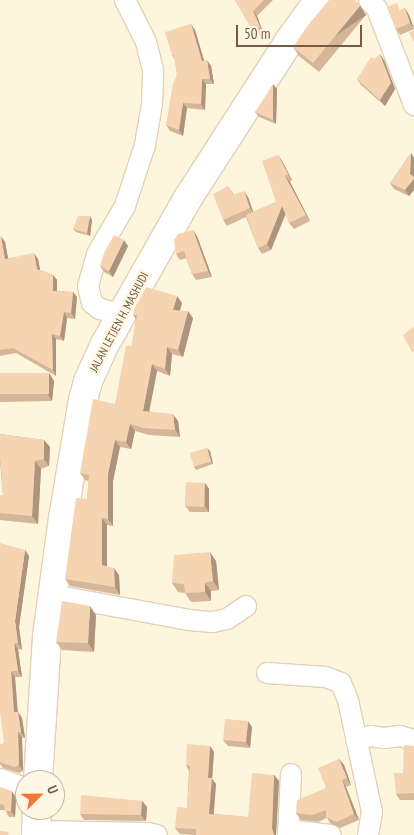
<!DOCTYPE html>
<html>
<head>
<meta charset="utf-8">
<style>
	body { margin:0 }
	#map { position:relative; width:414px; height:835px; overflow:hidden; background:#fef5dd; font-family:"PT Sans Narrow",sans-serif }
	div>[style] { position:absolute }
	.roads { filter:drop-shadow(1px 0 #e2d1b8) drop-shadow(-1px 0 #e2d1b8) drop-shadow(0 1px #e2d1b8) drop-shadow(0 -1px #e2d1b8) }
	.minor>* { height:20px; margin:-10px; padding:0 10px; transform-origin:10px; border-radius:10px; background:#fff }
	.secondary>* { height:28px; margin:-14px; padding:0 14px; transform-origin:14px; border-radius:14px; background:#fff }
	.wall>* { inset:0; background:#d4b699 }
	.shaded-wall>* { inset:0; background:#ac947d; transform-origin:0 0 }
	.building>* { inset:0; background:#f6d4b2; transform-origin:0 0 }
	span { translate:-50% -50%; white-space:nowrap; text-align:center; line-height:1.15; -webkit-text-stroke:5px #fff7e5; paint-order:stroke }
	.street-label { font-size:12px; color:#755a44 }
	.north { position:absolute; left:15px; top:770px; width:50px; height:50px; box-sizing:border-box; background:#fff7e5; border:1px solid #c8b8a5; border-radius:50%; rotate:67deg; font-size:14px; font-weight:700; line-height:20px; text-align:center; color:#755a44 }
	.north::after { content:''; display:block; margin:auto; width:18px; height:22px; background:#f47436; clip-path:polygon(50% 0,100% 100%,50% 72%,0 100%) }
	.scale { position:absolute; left:236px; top:25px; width:126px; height:22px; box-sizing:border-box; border:2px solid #755a44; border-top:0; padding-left:6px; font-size:15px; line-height:18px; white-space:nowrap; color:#755a44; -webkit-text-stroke:4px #fff7e5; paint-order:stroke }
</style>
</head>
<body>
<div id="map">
	<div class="roads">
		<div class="minor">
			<div style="left:369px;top:0;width:12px;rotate:48deg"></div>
			<div style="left:377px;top:9px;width:103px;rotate:68.9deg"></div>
			<div style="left:123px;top:314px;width:24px;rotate:-168deg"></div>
			<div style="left:100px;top:309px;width:10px;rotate:-143deg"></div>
			<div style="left:92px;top:303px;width:17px;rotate:-103deg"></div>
			<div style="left:88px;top:286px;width:33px;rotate:-74deg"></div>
			<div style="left:97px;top:254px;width:56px;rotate:-59.7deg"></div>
			<div style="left:125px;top:206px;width:64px;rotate:-71.8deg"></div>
			<div style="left:145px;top:145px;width:42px;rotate:-80.3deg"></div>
			<div style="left:152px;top:104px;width:34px;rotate:-88deg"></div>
			<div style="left:153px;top:70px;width:29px;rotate:-104deg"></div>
			<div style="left:146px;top:42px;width:47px;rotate:-116.6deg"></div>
			<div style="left:53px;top:595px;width:138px;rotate:10.4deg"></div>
			<div style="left:189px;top:620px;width:24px;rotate:5deg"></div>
			<div style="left:213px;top:622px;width:14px;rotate:-12deg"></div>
			<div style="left:227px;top:619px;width:23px;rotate:-34deg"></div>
			<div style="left:267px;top:673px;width:59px;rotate:3.9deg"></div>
			<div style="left:326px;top:677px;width:16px;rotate:22deg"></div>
			<div style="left:341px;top:683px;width:18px;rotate:68deg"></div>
			<div style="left:348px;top:700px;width:115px;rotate:77.9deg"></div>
			<div style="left:372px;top:812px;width:23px;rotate:100deg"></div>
			<div style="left:356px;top:739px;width:15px;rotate:-11deg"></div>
			<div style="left:371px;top:736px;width:13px;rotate:9deg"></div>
			<div style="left:384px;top:738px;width:16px;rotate:-7deg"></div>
			<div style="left:400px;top:736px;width:15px;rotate:16deg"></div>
			<div style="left:0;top:779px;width:27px;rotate:20deg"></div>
			<div style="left:288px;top:830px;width:43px;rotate:6.6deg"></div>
			<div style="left:36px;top:831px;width:112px;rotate:1deg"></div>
			<div style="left:148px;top:833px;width:9px;rotate:13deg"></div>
			<div style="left:288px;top:835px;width:61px;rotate:-87.2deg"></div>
		</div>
		<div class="secondary">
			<div style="left:38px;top:780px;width:144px;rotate:-86.4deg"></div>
			<div style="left:47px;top:636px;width:119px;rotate:-82.3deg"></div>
			<div style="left:63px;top:518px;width:120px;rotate:-80.4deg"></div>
			<div style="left:83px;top:400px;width:20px;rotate:-75deg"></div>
			<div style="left:88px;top:381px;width:41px;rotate:-65.3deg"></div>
			<div style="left:105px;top:344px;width:168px;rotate:-60.4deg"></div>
			<div style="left:188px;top:198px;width:187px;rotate:-57.2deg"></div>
			<div style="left:289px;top:41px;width:51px;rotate:-53.8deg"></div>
			<div style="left:36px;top:835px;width:25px;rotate:-88deg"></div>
		</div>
	</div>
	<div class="wall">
		<div style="clip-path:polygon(235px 0,273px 0,257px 16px,263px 32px,256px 36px)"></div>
		<div style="clip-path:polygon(360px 6px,366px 15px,319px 72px,299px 56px,293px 47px)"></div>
		<div style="clip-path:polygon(405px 8px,409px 15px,414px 29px,400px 35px,396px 29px,401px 10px)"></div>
		<div style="clip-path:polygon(195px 30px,204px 61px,211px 66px,214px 84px,206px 84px,205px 110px,187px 108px,183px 136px,170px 131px,166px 125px,177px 75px,175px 60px,172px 55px)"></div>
		<div style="clip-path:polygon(374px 59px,384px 60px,395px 89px,385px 106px,361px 85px,357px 79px)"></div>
		<div style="clip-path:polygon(277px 89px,276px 124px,259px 117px,255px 112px)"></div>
		<div style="clip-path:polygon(411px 153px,414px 158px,414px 190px,409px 196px,394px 189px,390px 183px)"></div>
		<div style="clip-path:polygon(278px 155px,282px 161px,292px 180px,290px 182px,310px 221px,294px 229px,289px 223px,286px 214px,271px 250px,262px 254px,258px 248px,246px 217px,227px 226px,223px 220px,228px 186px,234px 195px,248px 197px,253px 212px,276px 202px)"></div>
		<div style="clip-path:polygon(92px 220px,90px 236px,76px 232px,73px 229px)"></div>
		<div style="clip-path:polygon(197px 236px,212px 277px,196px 280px,192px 274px,186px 258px,180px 260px,176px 254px)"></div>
		<div style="clip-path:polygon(0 237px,5px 242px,8px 258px,38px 259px,40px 270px,53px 275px,57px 280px,57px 291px,73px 292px,77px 297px,75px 319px,67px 318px,64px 341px,56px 339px,56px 376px,16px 353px,0 356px)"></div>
		<div style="clip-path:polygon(128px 246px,113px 277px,104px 272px,100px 266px)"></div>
		<div style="clip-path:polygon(182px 303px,180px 311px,193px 318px,183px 357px,172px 354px,170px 376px,157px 371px,149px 411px,178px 421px,180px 437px,149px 435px,135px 431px,131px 449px,120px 447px,113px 481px,113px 526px,107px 525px,107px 566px,119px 575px,120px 595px,70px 586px,65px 579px,87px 499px,89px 481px,85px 480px,80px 473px,115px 404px,132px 346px,136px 320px,133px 315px)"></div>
		<div style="clip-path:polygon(0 373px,49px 373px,54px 381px,52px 401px,0 402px)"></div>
		<div style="clip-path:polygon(0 434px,44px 440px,50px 447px,49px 466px,41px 469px,38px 524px,0 520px,0 496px,3px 495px,0 462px)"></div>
		<div style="clip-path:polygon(210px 451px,213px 464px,196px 470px,194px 467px)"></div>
		<div style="clip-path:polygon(205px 483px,209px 489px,209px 512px,190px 512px,185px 506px)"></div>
		<div style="clip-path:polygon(25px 550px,29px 556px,19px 627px,22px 650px,18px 649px,22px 677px,15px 677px,18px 712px,22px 718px,25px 738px,22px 738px,23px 771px,19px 773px,3px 768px,0 764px,0 745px,4px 743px)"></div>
		<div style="clip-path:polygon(216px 561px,219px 590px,211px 591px,211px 601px,191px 602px,185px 593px,178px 592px,172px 583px)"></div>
		<div style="clip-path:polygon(96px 615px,94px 652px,62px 650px,56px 642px)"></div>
		<div style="clip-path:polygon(252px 727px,250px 748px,228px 746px,223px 740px)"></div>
		<div style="clip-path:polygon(210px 746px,214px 752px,212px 779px,216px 784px,214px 814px,248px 817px,274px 775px,279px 781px,276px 835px,195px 835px,180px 834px,175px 828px,187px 808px,189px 771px,186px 765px)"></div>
		<div style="clip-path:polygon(414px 746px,414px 800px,400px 800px,396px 794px)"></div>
		<div style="clip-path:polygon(339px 759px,344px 765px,351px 785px,346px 787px,359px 820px,340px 828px,330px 823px,327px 818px,318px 822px,301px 820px,296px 813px,326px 788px)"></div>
		<div style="clip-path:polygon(0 787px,16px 798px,15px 817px,9px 817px,5px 810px,0 810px)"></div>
		<div style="clip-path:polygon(142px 801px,147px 807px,146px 821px,84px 820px,80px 814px)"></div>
	</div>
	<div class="shaded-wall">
		<div style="left:360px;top:6px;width:11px;height:74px;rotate:56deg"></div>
		<div style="clip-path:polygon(405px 8px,409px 15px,414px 28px,410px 23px)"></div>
		<div style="clip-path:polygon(253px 11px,257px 16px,263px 32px,260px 27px)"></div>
		<div style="clip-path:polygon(191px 24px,195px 30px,206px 67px,202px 61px)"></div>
		<div style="clip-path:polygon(380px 54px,384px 60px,395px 89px,385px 106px,380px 100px)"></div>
		<div style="clip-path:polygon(207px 60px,211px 66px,214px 84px,210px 79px)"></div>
		<div style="clip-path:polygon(202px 79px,206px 84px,205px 110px,201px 104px)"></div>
		<div style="clip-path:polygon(273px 84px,277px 89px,276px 124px,273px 120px)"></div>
		<div style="clip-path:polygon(183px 103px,187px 108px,183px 136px,179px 130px)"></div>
		<div style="clip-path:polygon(411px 153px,414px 158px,414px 190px,409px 196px,405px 190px,410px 174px)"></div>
		<div style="clip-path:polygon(278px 155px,282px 161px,292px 180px,288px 174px)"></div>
		<div style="clip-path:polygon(285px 176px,290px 182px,310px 221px,306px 215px)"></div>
		<div style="clip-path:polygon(244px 191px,248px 197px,254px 214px,250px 208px)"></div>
		<div style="clip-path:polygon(282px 206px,286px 212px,271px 250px,267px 244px)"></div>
		<div style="clip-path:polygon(90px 216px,92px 220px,90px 236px,87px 233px)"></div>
		<div style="clip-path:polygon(193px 230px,197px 236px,212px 277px,208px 271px)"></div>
		<div style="clip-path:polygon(1px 236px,5px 242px,9px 264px,5px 259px)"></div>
		<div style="clip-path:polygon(124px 240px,128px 246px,113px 277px,109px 271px)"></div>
		<div style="clip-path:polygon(34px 253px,38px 259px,41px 275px,37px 269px)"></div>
		<div style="clip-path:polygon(53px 275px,57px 280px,57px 297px,53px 291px)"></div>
		<div style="clip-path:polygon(73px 292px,77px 297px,75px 319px,71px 313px)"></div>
		<div style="clip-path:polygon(177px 296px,182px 303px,178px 317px,173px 310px)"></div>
		<div style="clip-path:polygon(188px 311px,193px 318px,183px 357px,178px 350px)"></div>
		<div style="clip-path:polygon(64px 312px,67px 318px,64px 341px,60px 336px)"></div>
		<div style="clip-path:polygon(52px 334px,56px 339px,56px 376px,53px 370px)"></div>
		<div style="clip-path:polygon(167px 347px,172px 354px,170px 376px,165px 369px)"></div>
		<div style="clip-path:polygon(152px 364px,157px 371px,148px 418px,143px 411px)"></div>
		<div style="clip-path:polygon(49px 373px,54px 381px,52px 401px,47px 393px)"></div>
		<div style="clip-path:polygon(173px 414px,178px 421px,180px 437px,175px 430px)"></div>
		<div style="clip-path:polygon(130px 424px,135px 431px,131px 449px,126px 442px)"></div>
		<div style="clip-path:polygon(44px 440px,50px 447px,49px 466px,44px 459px)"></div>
		<div style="clip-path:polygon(115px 440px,120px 447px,113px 481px,113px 526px,108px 519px,108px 474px)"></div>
		<div style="clip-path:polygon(207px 448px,210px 451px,213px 464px,211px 461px)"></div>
		<div style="clip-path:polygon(35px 461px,41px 469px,38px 524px,32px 516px)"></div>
		<div style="clip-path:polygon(205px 483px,209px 489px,209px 512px,205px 506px)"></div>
		<div style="clip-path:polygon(102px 518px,107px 525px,107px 572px,102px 565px)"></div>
		<div style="clip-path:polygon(25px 550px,29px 556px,19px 627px,22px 650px,18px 643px,15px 621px)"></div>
		<div style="clip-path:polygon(210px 552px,216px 561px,219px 590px,213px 581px)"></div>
		<div style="clip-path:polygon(114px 568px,119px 575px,120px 595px,115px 587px)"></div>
		<div style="clip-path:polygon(205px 583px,211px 591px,211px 601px,205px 592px)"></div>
		<div style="clip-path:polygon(90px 606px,96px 615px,94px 652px,88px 643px)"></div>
		<div style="clip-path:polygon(14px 643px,18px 649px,22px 677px,18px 671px)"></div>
		<div style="clip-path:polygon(11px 671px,15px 677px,18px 718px,14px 712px)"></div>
		<div style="clip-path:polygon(18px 712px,22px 718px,25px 738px,21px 732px)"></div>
		<div style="clip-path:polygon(248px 721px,252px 727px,250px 748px,246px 742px)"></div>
		<div style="clip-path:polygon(18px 732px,22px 738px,23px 771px,19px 765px)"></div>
		<div style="clip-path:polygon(210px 746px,214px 752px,212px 779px,216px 784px,213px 820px,209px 814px,208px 778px)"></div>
		<div style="clip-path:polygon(339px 759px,344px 765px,351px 785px,347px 778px)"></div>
		<div style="clip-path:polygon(274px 775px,279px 781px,276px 835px,274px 835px,272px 828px)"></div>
		<div style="clip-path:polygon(342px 780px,346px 787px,359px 820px,354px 814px)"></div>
		<div style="clip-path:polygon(12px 791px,16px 798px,15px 817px,11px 811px)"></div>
		<div style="clip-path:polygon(142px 801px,147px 807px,146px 821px,141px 815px)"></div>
	</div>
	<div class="building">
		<div style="clip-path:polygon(235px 0,264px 0,253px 11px,260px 27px,253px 31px)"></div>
		<div style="clip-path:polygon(329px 0,355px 0,360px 6px,313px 63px,293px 47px,308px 25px)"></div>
		<div style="clip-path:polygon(397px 3px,400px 11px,405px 8px,410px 23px,396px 29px,387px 7px)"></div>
		<div style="clip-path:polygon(191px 24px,202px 61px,207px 60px,210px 79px,202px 79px,201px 104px,183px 103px,179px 130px,166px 125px,173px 84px,177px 75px,174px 55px,172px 55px,165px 32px)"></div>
		<div style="clip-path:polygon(414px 30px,414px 43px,409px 32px)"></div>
		<div style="clip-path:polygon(380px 54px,391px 83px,380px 100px,357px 79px,371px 57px,374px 59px)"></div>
		<div style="clip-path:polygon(273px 84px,273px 120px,255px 112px)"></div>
		<div style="clip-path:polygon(411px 153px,410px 174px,414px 177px,414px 179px,405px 190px,390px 183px)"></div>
		<div style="clip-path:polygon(278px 155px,288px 174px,285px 176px,306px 215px,289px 223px,282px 206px,267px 244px,258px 248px,246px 215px,276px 202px,262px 161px)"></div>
		<div style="clip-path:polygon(228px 186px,233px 195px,244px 191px,250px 208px,223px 220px,213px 194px)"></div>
		<div style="clip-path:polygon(78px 216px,90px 216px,87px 233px,73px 229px)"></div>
		<div style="clip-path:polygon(193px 230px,208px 271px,192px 274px,184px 251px,176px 254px,174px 240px,178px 234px)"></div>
		<div style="clip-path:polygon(114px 235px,124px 240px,109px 271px,100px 266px,104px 253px)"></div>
		<div style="clip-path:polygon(1px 236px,5px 259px,34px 253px,37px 269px,53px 275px,53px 291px,73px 292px,71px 313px,64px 312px,60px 336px,52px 334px,53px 370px,13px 348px,0 350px,0 237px)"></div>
		<div style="clip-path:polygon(146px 287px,177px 296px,173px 310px,188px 311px,178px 350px,167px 347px,165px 369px,152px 364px,143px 411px,173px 414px,175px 430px,144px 428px,130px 424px,126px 442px,115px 440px,108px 474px,108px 519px,102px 518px,102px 565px,114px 568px,115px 587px,65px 579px,76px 498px,87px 499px,89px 475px,80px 473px,93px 399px,115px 404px,126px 346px,132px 346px,137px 315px,133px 315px,134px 309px)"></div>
		<div style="clip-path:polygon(414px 327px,414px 351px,412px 352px,403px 335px)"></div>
		<div style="left:0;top:373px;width:49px;height:21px"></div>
		<div style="clip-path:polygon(0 434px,44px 440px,44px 459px,35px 461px,32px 516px,0 513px,0 496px,3px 495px,0 456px)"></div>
		<div style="left:207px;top:448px;width:14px;height:18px;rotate:73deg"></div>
		<div style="left:186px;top:482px;width:19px;height:24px;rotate:3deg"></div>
		<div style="clip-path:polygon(0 543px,25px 550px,15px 621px,18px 643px,14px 643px,18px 671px,11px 671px,14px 712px,18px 712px,21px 732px,18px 732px,19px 765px,14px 767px,0 762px,0 745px,4px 743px,0 712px)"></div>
		<div style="clip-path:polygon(210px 552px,213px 581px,205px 583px,205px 592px,185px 593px,184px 584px,172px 583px,174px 555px)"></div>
		<div style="clip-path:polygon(62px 601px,90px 606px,88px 643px,56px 642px)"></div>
		<div style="left:225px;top:719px;width:23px;height:21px;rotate:5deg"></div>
		<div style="clip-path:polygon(187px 744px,210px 746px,208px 778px,212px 778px,209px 814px,248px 817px,252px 773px,274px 775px,272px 828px,274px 835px,196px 835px,196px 829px,175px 828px,177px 807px,187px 808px,190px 766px,186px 765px)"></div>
		<div style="clip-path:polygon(404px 745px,414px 746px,414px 793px,396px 794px,394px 773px,403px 773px)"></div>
		<div style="clip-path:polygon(339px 759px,347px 778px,342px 780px,354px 814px,336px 822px,326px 817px,326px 810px,313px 815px,296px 813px,297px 800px,326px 788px,318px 768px)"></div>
		<div style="clip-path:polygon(0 787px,12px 791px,11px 811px,5px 811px,4px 805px,0 804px)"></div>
		<div style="clip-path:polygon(81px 795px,142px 801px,141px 815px,80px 814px)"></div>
		<div style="clip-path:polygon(0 831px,9px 832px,8px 835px,0 835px)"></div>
	</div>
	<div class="street-label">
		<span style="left:119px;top:322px;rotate:-62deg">JALAN LETJEN H. MASHUDI</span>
	</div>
	<div class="north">U</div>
	<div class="scale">50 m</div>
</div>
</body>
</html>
